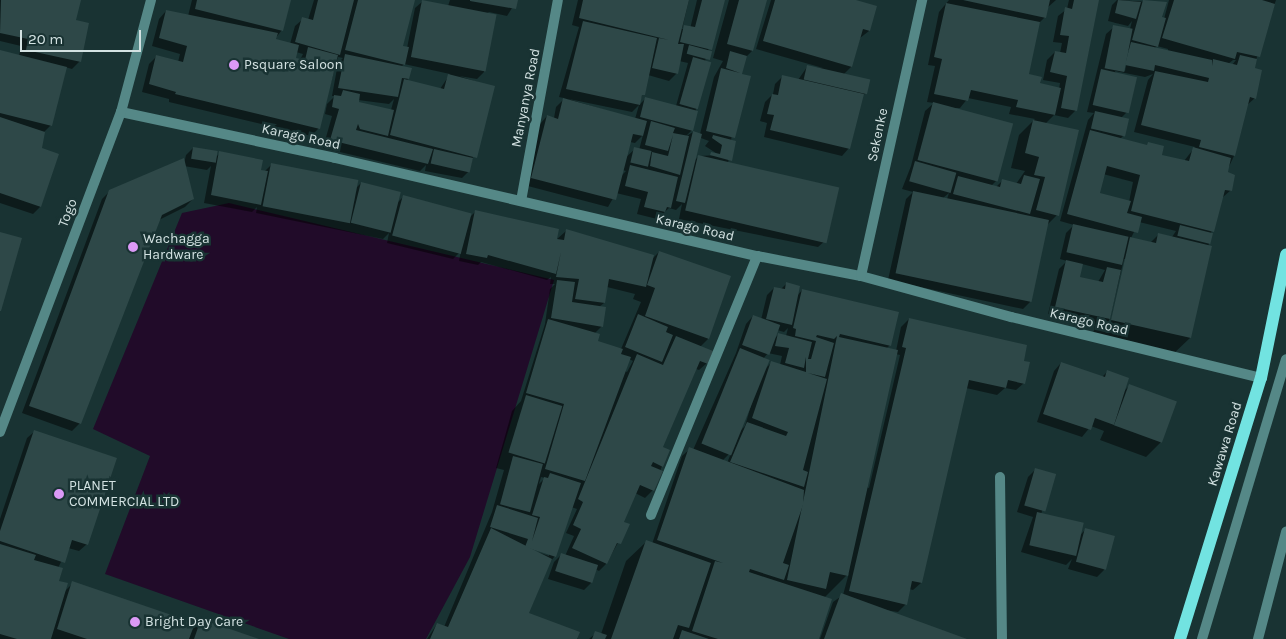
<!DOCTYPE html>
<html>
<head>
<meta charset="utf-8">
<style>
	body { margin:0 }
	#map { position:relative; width:1286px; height:639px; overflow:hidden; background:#193333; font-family:Karla,sans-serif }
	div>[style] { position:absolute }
	.water>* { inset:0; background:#210b29 }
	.shadow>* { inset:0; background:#0007 }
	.building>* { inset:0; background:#2e4848; transform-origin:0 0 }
	.service>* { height:10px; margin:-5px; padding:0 5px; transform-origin:5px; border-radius:5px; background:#558887 }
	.minor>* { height:10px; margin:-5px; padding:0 5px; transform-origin:5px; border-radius:5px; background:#558887 }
	.primary>* { height:12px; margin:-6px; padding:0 6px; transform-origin:6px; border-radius:6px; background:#72e3e1 }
	.dots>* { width:14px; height:14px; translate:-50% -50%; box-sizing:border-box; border:2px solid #193333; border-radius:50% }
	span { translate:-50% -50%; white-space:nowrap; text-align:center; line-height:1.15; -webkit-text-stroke:5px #193333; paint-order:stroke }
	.poi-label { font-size:14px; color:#d3e2e2 }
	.left { translate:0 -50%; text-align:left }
	.street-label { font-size:14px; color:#d3e2e2 }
	.scale { position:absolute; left:20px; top:30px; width:121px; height:22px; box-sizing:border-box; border:2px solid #d3e2e2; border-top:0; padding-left:6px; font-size:15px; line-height:18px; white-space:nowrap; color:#d3e2e2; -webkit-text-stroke:4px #193333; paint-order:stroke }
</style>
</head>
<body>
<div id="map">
	<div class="water">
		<div style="clip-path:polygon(229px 203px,554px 280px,470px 557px,426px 639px,289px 639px,105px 574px,150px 456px,93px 429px,182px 213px)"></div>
	</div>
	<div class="shadow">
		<div style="clip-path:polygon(0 0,79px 0,75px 21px,80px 61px,72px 69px,65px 67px,51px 125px,44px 132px,41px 149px,40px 207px,33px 214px,0 203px,0 51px,19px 56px,21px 46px,0 41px)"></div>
		<div style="clip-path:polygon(evenodd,192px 0,290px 0,282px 30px,274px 40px,290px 44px,295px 26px,303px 19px,308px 20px,314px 0,413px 0,402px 47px,407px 48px,415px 8px,423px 1px,448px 6px,450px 0,517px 0,507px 16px,489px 12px,486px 14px,484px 72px,477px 79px,459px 76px,493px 87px,469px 171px,462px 178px,425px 171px,426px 165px,420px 171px,323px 148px,332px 116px,325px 114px,327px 104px,335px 96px,332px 96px,338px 63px,343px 58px,338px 57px,318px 129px,311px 136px,169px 102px,169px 99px,142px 92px,149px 64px,157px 56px,178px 62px,180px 54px,152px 46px,159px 19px,166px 11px,188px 16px,192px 0,296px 52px,303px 54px,300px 60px,294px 59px,296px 52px,192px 0,404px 64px,450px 74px,440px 89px,406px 81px,408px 79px,401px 67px,404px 64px,192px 0,394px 99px,391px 110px,357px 103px,358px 100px,389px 104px,394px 99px)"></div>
		<div style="clip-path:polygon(evenodd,578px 0,689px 0,682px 29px,690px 29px,697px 0,723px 0,705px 61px,692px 130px,685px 137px,693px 132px,700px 134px,714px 77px,723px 61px,713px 58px,729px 0,766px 0,752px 51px,745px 58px,740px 75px,728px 163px,837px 188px,826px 240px,818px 247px,679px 219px,682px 204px,676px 210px,669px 208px,657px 219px,637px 214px,641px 199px,616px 193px,608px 207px,524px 185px,540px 124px,547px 116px,554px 118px,556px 107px,565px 98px,635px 119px,639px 105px,632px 112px,559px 97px,579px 27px,572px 25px,578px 0,679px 61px,688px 63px,676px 106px,646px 98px,639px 105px,648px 75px,669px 81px,677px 73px,679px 61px,578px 0,643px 135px,639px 150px,635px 149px,625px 158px,630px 142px,635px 143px,643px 135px,578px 0,701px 138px,709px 141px,705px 146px,719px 155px,699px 156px,694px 161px,701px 138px,578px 0,622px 170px,626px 171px,621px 176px,622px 170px)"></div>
		<div style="clip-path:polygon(771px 0,852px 0,876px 7px,869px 31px,860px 38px,851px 67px,843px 75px,866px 93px,862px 96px,849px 148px,842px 156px,764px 137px,767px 123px,760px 121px,765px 102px,773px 94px,775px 84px,783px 76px,798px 80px,807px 67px,823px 68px,756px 49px)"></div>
		<div style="clip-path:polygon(evenodd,949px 0,1056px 0,1047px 8px,1045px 17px,1038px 24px,1028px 75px,1039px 84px,1059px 89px,1060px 83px,1043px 80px,1047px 60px,1055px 52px,1060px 53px,1062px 43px,1053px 42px,1058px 16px,1067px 9px,1069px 0,1097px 0,1075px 111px,1068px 118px,1054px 115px,1045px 124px,1057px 215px,1046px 226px,1030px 302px,1023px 309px,888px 280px,906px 199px,913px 192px,902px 189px,911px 166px,925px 111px,934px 103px,927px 102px,935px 66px,928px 65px,939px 12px,949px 0,968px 98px,1011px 107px,1009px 114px,1035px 119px,1019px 135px,1011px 168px,1025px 171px,1016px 184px,1002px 181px,996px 187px,991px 186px,996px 181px,951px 108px,960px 108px,968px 98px,949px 0,949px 193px,947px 199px,943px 198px,949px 193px)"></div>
		<div style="clip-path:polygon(evenodd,1117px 0,1165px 3px,1160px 18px,1164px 19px,1169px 0,1276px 0,1253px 69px,1255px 98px,1246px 106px,1234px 156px,1226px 173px,1231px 190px,1222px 198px,1211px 233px,1190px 338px,1170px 357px,1092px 339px,1095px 325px,1048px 314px,1059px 269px,1067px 261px,1060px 259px,1066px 233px,1074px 225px,1060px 221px,1088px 120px,1094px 113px,1087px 112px,1106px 34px,1114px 27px,1130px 29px,1132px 21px,1128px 26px,1108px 21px,1112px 5px,1117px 0,1157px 46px,1168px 49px,1168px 51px,1155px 48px,1157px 46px,1117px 0,1127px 50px,1129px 50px,1125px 71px,1122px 70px,1127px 50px,1117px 0,1233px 60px,1236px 60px,1232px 65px,1228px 64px,1233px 60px,1117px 0,1115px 71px,1145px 77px,1153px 74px,1148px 80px,1134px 132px,1195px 147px,1184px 161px,1160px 156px,1120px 139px,1123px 136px,1120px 119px,1128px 111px,1115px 71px,1117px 0,1103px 174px,1133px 182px,1129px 202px,1098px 194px,1103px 174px,1117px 0,1139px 222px,1176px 231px,1172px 237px,1159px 234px,1150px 243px,1131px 238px,1139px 222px,1117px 0,1124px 259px,1126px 259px,1110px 326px,1108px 325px,1124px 259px,1117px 0,1082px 264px,1105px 270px,1098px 282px,1079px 278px,1082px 264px)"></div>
		<div style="clip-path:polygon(evenodd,193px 148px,216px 157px,220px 153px,260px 171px,264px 172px,271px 165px,355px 189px,361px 183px,397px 203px,403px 197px,469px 218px,476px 211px,556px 240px,566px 231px,651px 260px,659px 252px,730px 277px,708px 339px,700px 347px,707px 363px,699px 370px,696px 369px,661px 448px,662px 466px,653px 490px,645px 498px,635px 493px,622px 522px,628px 525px,606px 564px,599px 571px,595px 569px,591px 583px,584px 590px,548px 579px,554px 562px,562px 554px,565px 556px,574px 536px,566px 533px,577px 509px,571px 507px,555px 556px,550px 562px,527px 614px,578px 639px,427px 639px,437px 624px,444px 627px,492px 512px,504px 470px,496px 468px,512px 411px,521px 401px,545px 324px,550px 289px,555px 284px,550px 284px,551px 277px,547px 280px,481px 262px,478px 265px,459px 261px,461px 251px,453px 259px,387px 243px,389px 233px,383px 239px,256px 213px,257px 207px,252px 212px,204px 203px,211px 166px,207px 170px,184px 166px,193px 199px,185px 207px,159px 220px,80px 423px,72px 431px,22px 413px,102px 199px,110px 191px,184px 164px,186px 155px,193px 148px,607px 287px,635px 294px,633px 299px,641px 302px,621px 349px,596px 342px,594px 334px,602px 326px,599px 307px,604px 303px,607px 287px,193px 148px,629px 359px,633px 361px,627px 372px,625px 371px,629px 359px,193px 148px,541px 477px,545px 478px,539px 484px,541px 477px,193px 148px,520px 546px,549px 553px,549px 556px,520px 546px)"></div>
		<div style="clip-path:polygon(evenodd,786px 284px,797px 296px,802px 290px,890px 345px,886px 349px,896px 351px,901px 327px,909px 319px,1022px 362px,1024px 383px,1016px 390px,1005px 388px,997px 395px,966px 388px,921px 583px,913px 590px,909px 589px,906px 604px,898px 612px,885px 610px,964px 639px,820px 639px,833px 602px,843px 595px,849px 573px,824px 598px,817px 639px,589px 639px,596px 633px,601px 634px,626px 561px,646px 542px,652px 544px,682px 456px,690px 449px,693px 450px,736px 353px,746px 324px,753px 316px,761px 320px,767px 295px,774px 288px,781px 289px,786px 284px,788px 328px,786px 336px,778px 335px,773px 340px,777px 330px,784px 332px,788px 328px,786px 284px,768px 353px,782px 356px,780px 365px,771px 363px,765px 369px,763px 359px,768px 353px,786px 284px,896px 354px,900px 355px,869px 488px,866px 487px,896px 354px,786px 284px,754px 395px,745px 426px,736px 435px,754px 395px,786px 284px,732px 451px,727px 463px,722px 461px,732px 451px)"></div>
		<div style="clip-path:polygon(1061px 363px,1102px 377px,1107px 372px,1123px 392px,1129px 386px,1161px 442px,1146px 457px,1100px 440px,1104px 431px,1091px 426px,1082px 437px,1037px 422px,1054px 371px)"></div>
		<div style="clip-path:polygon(35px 431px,87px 544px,79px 551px,68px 548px,58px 568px,58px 581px,65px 591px,73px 583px,191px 631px,201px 620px,252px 639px,0 639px,0 519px,27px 438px)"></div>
		<div style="clip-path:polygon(1036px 469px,1055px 475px,1041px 514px,1083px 524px,1079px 536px,1086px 529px,1104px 570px,1097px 577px,1068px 569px,1072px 559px,1066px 565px,1021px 552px,1033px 517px,1017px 512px,1028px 477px)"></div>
	</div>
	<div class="building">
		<div style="clip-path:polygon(1px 0,81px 0,76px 20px,89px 23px,81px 62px,26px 50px,28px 39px,0 33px)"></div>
		<div style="clip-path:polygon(197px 0,291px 0,283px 31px,195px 9px)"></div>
		<div style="clip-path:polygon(318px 0,354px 0,340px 55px,295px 42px,302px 17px,313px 20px)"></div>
		<div style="clip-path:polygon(358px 0,415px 0,403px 46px,409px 47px,405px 65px,345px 50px)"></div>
		<div style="left:422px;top:0;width:76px;height:58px;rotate:11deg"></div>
		<div style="clip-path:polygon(518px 0,516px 9px,470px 1px,470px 0)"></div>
		<div style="clip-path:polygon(583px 0,689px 0,678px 44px,684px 44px,678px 74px,652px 68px,659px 38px,669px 40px,579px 18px)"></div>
		<div style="clip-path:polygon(702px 0,725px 0,712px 50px,680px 42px,684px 25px,695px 27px)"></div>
		<div style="clip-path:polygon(739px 0,767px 0,753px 51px,727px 44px)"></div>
		<div style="clip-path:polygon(775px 0,856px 0,877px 6px,870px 31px,863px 29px,852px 67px,763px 41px)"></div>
		<div style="clip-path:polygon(963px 0,1050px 0,1046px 18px)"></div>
		<div style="clip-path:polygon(1074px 0,1099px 0,1077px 111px,1061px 108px,1067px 76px,1050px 72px,1055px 51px,1066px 53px,1069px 36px,1060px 35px,1065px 7px,1072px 9px)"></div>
		<div style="clip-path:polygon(1118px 0,1141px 2px,1136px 19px,1115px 13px)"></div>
		<div style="clip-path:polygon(1143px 0,1167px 2px,1162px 17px,1166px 18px,1158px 47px,1132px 40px)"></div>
		<div style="clip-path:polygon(1174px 0,1262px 0,1275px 4px,1260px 57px,1237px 52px,1235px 59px,1162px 38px)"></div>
		<div style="clip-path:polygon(946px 3px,1040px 22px,1029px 74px,1042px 77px,1040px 83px,1061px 88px,1055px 115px,1016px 107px,1018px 100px,971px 90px,968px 101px,934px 94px,942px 59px,934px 57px)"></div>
		<div style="clip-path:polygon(166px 10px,278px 33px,276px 39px,299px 45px,296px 58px,305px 60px,308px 47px,338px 55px,320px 129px,175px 94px,176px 92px,149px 84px,156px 55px,183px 62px,187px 46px,159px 38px)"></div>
		<div style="clip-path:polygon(583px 21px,657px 38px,645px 95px,642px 95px,640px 105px,566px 89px)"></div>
		<div style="left:1113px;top:25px;width:20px;height:44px;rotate:11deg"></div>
		<div style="clip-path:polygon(1131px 42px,1212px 60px,1212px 66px,1213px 59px,1237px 65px,1240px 55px,1257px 59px,1255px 68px,1262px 70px,1256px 99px,1250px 97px,1235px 156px,1199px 147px,1201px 140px,1141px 125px,1155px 71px,1208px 82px,1209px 78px,1155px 65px,1154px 71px,1125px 65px)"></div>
		<div style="left:689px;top:45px;width:24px;height:9px;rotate:15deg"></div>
		<div style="clip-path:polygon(0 50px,67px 67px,52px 126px,0 113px)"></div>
		<div style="clip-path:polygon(730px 51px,747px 56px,742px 74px,751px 76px,735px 138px,706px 131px,721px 68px,740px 73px,726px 68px)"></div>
		<div style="clip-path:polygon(345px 54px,412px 68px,409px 79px,402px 78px,398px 97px,338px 88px)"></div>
		<div style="left:693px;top:57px;width:19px;height:49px;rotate:16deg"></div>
		<div style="left:807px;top:65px;width:65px;height:15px;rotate:13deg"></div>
		<div style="left:1101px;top:69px;width:37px;height:37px;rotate:13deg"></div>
		<div style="clip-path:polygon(448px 74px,495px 86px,477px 158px,390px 135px,404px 79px,444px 89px)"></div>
		<div style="clip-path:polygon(782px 75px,864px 94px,850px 149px,770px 130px,774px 115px,767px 114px,772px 94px,778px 95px)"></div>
		<div style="clip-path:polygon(343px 90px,360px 94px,359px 102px,394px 110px,388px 136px,360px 129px,358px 124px,356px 130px,433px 149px,428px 164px,330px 140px,339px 109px,332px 107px,334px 95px,341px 96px)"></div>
		<div style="clip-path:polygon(645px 97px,698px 111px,693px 131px,702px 134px,685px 203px,676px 201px,693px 131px,640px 117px)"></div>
		<div style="clip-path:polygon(563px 98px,647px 121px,643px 136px,633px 134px,616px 200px,531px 178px,547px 115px,558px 119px)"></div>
		<div style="left:933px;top:102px;width:83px;height:60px;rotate:15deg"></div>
		<div style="left:1095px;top:111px;width:35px;height:18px;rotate:13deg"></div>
		<div style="clip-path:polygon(0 117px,45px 132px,42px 148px,59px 154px,41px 207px,0 193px)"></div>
		<div style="clip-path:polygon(1033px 120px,1079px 130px,1059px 216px,1036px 210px,1045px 177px,1034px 175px,1039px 157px,1025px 153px)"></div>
		<div style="clip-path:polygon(651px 121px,675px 128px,673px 133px,689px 136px,680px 175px,650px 166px,652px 152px,668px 156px,673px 135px,668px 151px,645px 145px)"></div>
		<div style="clip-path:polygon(1090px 130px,1147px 145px,1148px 142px,1164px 146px,1162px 155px,1189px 161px,1193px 147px,1231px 158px,1228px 172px,1235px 175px,1232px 191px,1225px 190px,1214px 232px,1131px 211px,1140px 175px,1107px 166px,1100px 193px,1131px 201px,1127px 213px,1142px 217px,1138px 233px,1067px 214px)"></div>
		<div style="clip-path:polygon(713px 135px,736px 141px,732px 161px,710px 155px,711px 152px,720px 154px,722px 145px,712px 138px)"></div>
		<div style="left:193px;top:147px;width:25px;height:12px;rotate:9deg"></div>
		<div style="left:634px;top:147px;width:18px;height:16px;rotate:13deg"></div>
		<div style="left:434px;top:149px;width:40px;height:15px;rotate:13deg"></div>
		<div style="clip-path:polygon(219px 151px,263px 160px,261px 170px,268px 171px,261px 205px,211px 195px)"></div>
		<div style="left:698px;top:155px;width:145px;height:57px;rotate:13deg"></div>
		<div style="clip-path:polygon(184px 158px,194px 199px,162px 215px,81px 424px,29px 406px,109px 190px)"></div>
		<div style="left:915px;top:161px;width:43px;height:21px;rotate:16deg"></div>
		<div style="left:271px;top:163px;width:89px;height:44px;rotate:11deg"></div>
		<div style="clip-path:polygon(630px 165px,678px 177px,671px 208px,667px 207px,665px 212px,644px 207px,648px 192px,625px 186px)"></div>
		<div style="clip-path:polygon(1024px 175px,1040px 179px,1030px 214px,953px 194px,958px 176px,1000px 187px,1002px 179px,1021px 184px)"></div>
		<div style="left:361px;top:182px;width:41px;height:42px;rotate:14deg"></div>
		<div style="left:913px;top:191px;width:139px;height:84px;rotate:12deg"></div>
		<div style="left:403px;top:195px;width:71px;height:42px;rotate:15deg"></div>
		<div style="clip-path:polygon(475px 210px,559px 229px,557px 239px,564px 240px,566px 229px,654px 255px,646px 287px,609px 279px,605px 303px,575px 299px,579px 279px,556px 277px,561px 252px,556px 274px,488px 255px,487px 258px,466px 254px)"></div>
		<div style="left:1073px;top:224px;width:57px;height:29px;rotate:13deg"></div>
		<div style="left:1180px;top:225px;width:34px;height:11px;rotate:14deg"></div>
		<div style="clip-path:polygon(0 232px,22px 238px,1px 311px,0 311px)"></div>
		<div style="clip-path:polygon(1158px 233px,1212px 246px,1191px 338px,1111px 320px,1130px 237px,1156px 243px)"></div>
		<div style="clip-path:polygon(659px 251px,731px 276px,709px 339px,645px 316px,655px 288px,647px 285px)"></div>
		<div style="clip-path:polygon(1066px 260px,1083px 264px,1080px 277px,1103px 282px,1107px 267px,1121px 270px,1110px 319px,1055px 307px)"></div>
		<div style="clip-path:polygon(557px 280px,575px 282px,572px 302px,606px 307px,603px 327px,551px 318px)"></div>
		<div style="clip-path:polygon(786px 282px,800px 286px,792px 325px,766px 319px,774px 287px,785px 289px)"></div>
		<div style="clip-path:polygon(802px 289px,899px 312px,891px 346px,840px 334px,839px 337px,898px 350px,848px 576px,830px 572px,826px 589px,787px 580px,837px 336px,834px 339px,817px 335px,816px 337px,834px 343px,825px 377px,808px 373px,827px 379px,803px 470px,808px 472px,804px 487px,730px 462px,747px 422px,786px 436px,788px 432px,752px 418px,771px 361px,806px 372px,806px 357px,804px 368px,785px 363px,789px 348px,775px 346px,778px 333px,812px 342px,808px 359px,811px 359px,816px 341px,795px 336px,796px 329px,793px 328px)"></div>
		<div style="clip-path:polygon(638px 314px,668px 327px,666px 332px,673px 335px,662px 362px,625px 347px)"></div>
		<div style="left:753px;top:315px;width:29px;height:32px;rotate:20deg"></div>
		<div style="clip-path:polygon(909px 318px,1027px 345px,1024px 361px,1030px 362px,1025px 384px,1008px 380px,1006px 388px,969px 380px,922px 583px,912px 581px,907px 605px,849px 591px,906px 348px,902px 347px)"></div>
		<div style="clip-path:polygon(548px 319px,600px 334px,598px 341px,623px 349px,621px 354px,631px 357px,585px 481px,545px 469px,564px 404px,526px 393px)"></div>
		<div style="clip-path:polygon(676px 336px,713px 351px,708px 364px,700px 361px,663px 447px,670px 450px,663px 467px,653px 462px,651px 466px,663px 471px,654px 491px,640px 485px,624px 522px,630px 524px,621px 544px,617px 543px,607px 564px,572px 548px,581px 529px,573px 525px,583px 502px,578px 499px,637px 354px,663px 365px)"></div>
		<div style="left:740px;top:348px;width:32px;height:103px;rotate:22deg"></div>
		<div style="clip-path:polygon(1061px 362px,1105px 377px,1107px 370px,1129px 378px,1114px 425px,1095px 418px,1091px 430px,1043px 414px)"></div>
		<div style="left:1129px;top:384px;width:51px;height:44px;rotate:20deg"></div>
		<div style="left:526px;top:395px;width:38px;height:60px;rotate:17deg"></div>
		<div style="clip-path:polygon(34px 430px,117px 458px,88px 545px,72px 540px,65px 563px,0 541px,0 531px)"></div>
		<div style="clip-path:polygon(689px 447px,804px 490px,803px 505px,783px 563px,789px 565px,784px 580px,750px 569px,749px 572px,832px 599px,819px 639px,718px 639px,692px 631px,715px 561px,723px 563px,657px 540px)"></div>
		<div style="left:513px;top:456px;width:31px;height:50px;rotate:15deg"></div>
		<div style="left:1035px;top:468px;width:22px;height:39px;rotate:16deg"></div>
		<div style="clip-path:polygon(550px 473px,581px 483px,556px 557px,525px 547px,528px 539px,490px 527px,497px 505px,538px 518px,532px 541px,540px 517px,532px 515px,544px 477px,548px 478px)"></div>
		<div style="left:1037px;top:512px;width:48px;height:34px;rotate:13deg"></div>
		<div style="clip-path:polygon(491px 528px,552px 559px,529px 613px,580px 632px,577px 639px,430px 639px,437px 623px,448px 627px)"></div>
		<div style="left:1085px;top:528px;width:31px;height:35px;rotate:15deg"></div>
		<div style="clip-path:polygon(646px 540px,711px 563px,689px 628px,678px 625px,673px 639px,611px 639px)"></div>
		<div style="clip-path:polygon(0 544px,36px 555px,34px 560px,63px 568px,59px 581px,68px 583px,51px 639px,17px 639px,0 634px)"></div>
		<div style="left:561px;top:553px;width:39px;height:19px;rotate:18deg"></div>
		<div style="clip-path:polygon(72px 581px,195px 623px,189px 639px,87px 639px,57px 629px)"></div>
		<div style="clip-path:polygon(841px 593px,967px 639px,824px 639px)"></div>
		<div style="clip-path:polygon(201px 619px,259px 639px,194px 639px)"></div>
		<div style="clip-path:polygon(682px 630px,709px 639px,679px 639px)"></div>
		<div style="clip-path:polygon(595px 631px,607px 635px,605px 639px,592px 639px)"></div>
	</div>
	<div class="service">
		<div style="left:1000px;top:477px;width:162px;rotate:89.3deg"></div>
		<div style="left:1202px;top:639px;width:292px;rotate:-73.3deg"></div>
		<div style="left:1258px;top:639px;width:111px;rotate:-75.3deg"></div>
	</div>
	<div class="minor">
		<div style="left:121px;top:112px;width:219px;rotate:12.1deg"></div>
		<div style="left:335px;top:158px;width:433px;rotate:13.1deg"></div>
		<div style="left:757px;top:256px;width:106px;rotate:10.9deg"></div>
		<div style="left:861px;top:276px;width:156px;rotate:15.3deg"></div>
		<div style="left:1011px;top:317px;width:257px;rotate:13.7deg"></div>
		<div style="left:521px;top:201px;width:204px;rotate:-79.6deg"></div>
		<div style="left:861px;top:276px;width:283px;rotate:-77.5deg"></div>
		<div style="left:0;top:432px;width:342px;rotate:-69.3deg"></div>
		<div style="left:121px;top:112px;width:116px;rotate:-75deg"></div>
		<div style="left:651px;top:515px;width:280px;rotate:-67.7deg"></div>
	</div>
	<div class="primary">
		<div style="left:1180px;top:639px;width:273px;rotate:-72.8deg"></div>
		<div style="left:1261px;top:378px;width:126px;rotate:-78.5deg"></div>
	</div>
	<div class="dots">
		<div style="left:234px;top:65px;background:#db99f6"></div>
		<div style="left:133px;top:247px;background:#db99f6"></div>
		<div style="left:59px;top:494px;background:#db99f6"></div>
		<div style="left:135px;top:622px;background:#db99f6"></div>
	</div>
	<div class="poi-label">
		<span class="left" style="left:244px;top:65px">Psquare Saloon</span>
		<span class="left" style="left:143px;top:247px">Wachagga<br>Hardware</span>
		<span class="left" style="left:69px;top:494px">PLANET<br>COMMERCIAL LTD</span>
		<span class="left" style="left:145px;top:622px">Bright Day Care</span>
	</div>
	<div class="street-label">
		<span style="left:526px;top:98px;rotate:-79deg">Manyanya Road</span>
		<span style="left:878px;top:135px;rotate:-78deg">Sekenke</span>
		<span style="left:301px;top:137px;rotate:12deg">Karago Road</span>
		<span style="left:68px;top:213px;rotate:-69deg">Togo</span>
		<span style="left:695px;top:228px;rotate:13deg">Karago Road</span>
		<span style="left:1089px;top:322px;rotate:13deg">Karago Road</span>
		<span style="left:1225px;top:444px;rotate:-73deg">Kawawa Road</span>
	</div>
	<div class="scale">20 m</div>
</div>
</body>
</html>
